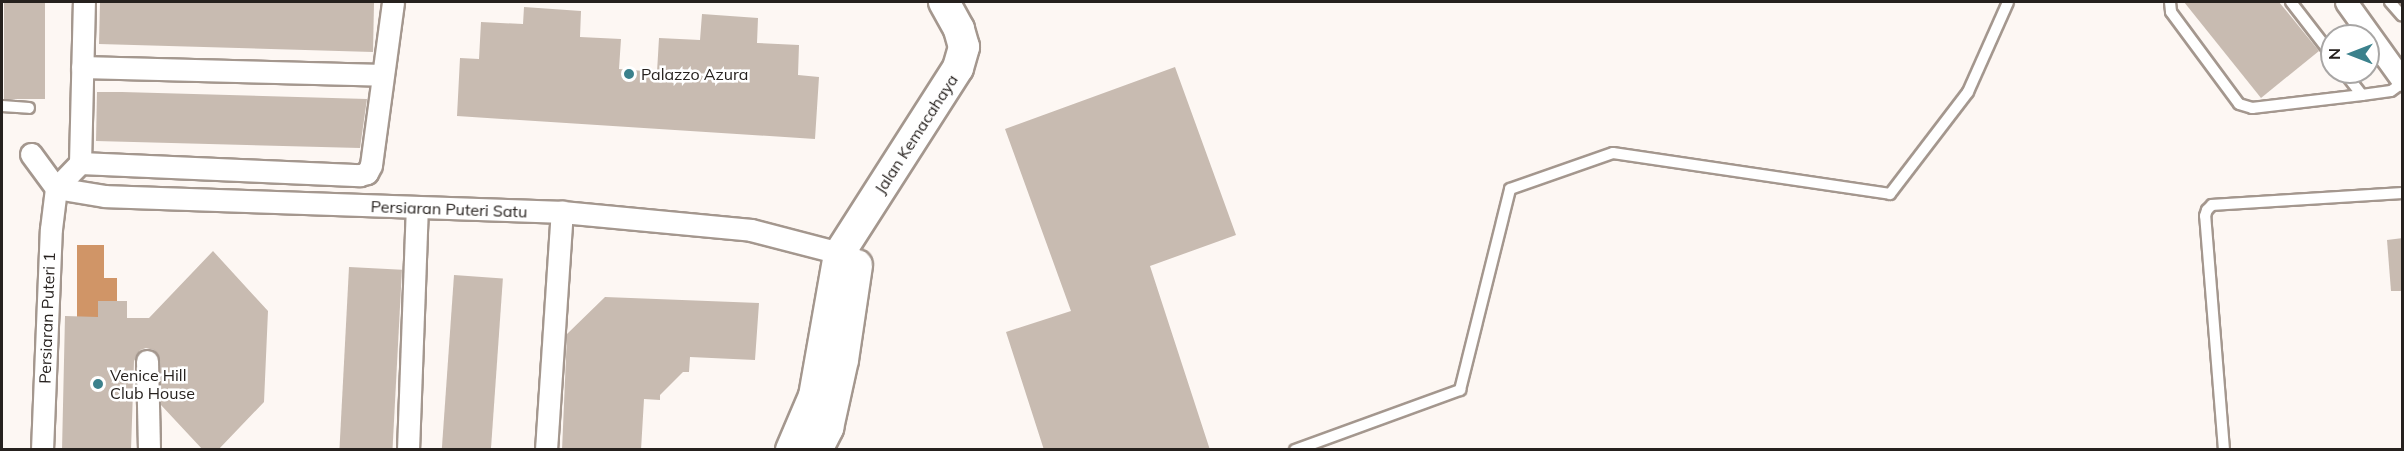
<!DOCTYPE html>
<html>
<head>
<meta charset="utf-8">
<style>
	body { margin:0 }
	#map { position:relative; width:2404px; height:451px; overflow:hidden; background:#fdf7f3; font-family:Mulish,sans-serif }
	div>[style] { position:absolute }
	.water>* { inset:0; background:#d09567 }
	.building>* { inset:0; background:#c8bbb1; transform-origin:0 0 }
	.roads { filter:drop-shadow(2px 0 #a4978e) drop-shadow(-2px 0 #a4978e) drop-shadow(0 2px #a4978e) drop-shadow(0 -2px #a4978e) }
	.lane>* { height:10px; margin:-5px; padding:0 5px; transform-origin:5px; border-radius:5px; background:#fff }
	.street>* { height:21px; margin:-10.5px; padding:0 10.5px; transform-origin:10.5px; border-radius:10.5px; background:#fff }
	.secondary>* { height:30px; margin:-15px; padding:0 15px; transform-origin:15px; border-radius:15px; background:#fff }
	.dots>* { width:16px; height:16px; translate:-50% -50%; box-sizing:border-box; border:3px solid #fff; border-radius:50% }
	span { translate:-50% -50%; white-space:nowrap; text-align:center; line-height:1.15; -webkit-text-stroke:5px #fff; paint-order:stroke }
	.poi-label { font-size:16px; color:#26211e }
	.left { translate:0 -50%; text-align:left }
	.street-label { font-size:16px; color:#26211e }
	.frame { position:absolute; inset:0; border:3px solid #26211e; pointer-events:none }
	.north { position:absolute; left:2320px; top:24px; width:60px; height:60px; box-sizing:border-box; background:#fff; border:2px solid #a8a6a5; border-radius:50%; rotate:270deg; font-size:16px; font-weight:700; line-height:24px; text-align:center; color:#26211e }
	.north::after { content:''; display:block; margin:auto; width:21px; height:27px; background:#3b818c; clip-path:polygon(50% 0,100% 100%,50% 72%,0 100%) }
</style>
</head>
<body>
<div id="map">
	<div class="water">
		<div style="clip-path:polygon(77px 245px,104px 245px,104px 278px,117px 278px,117px 301px,98px 301px,98px 317px,77px 317px)"></div>
	</div>
	<div class="building">
		<div style="left:4px;top:2px;width:41px;height:97px"></div>
		<div style="clip-path:polygon(100px 2px,374px 3px,373px 52px,99px 44px)"></div>
		<div style="clip-path:polygon(2184px 2px,2279px 2px,2319px 51px,2261px 98px)"></div>
		<div style="clip-path:polygon(524px 7px,581px 11px,580px 37px,621px 39px,619px 69px,657px 72px,659px 38px,700px 40px,702px 14px,758px 18px,757px 43px,799px 45px,798px 75px,819px 77px,815px 139px,457px 116px,460px 58px,479px 59px,481px 22px,523px 24px)"></div>
		<div style="clip-path:polygon(1175px 67px,1236px 235px,1150px 266px,1210px 450px,1044px 450px,1006px 332px,1071px 311px,1005px 129px)"></div>
		<div style="clip-path:polygon(97px 92px,122px 92px,367px 99px,360px 148px,283px 146px,96px 141px)"></div>
		<div style="clip-path:polygon(2403px 238px,2403px 291px,2391px 291px,2387px 240px)"></div>
		<div style="clip-path:polygon(213px 251px,268px 311px,264px 402px,218px 450px,203px 450px,161px 405px,160px 360px,154px 350px,146px 348px,140px 350px,134px 361px,131px 450px,62px 450px,65px 316px,98px 317px,98px 301px,127px 301px,127px 318px,149px 318px)"></div>
		<div style="left:349px;top:267px;width:53px;height:183px;rotate:3deg"></div>
		<div style="left:454px;top:275px;width:49px;height:175px;rotate:4deg"></div>
		<div style="clip-path:polygon(605px 297px,759px 303px,755px 360px,690px 357px,689px 372px,683px 372px,660px 395px,660px 400px,644px 399px,641px 450px,562px 450px,567px 334px)"></div>
	</div>
	<div class="roads">
		<div class="lane">
			<div style="left:2170px;top:2px;width:10px;rotate:84deg"></div>
			<div style="left:2171px;top:12px;width:114px;rotate:53.5deg"></div>
			<div style="left:2239px;top:104px;width:14px;rotate:17deg"></div>
			<div style="left:2252px;top:108px;width:111px;rotate:-6.7deg"></div>
			<div style="left:2362px;top:95px;width:29px;rotate:-8deg"></div>
			<div style="left:2391px;top:91px;width:14px;rotate:-36deg"></div>
			<div style="left:2291px;top:2px;width:67px;rotate:52.3deg"></div>
			<div style="left:2390px;top:2px;width:18px;rotate:49deg"></div>
			<div style="left:2344px;top:72px;width:29px;rotate:52deg"></div>
			<div style="left:2px;top:106px;width:27px;rotate:4deg"></div>
			<div style="left:1295px;top:450px;width:176px;rotate:-20deg"></div>
			<div style="left:1460px;top:390px;width:207px;rotate:-76deg"></div>
			<div style="left:1510px;top:189px;width:109px;rotate:-19.3deg"></div>
			<div style="left:1613px;top:153px;width:280px;rotate:8.4deg"></div>
			<div style="left:1890px;top:194px;width:128px;rotate:-52.6deg"></div>
			<div style="left:1968px;top:92px;width:98px;rotate:-66deg"></div>
			<div style="left:2224px;top:450px;width:235px;rotate:-94.6deg"></div>
			<div style="left:2205px;top:216px;width:6px;rotate:-72deg"></div>
			<div style="left:2207px;top:210px;width:7px;rotate:-45deg"></div>
			<div style="left:2212px;top:205px;width:190px;rotate:-3.6deg"></div>
		</div>
		<div class="street">
			<div style="left:2346px;top:2px;width:96px;rotate:54.3deg"></div>
			<div style="left:82px;top:67px;width:300px;rotate:1.5deg"></div>
			<div style="left:31px;top:154px;width:42px;rotate:53.7deg"></div>
			<div style="left:80px;top:163px;width:161px;rotate:-88.6deg"></div>
			<div style="left:56px;top:188px;width:50px;rotate:9.3deg"></div>
			<div style="left:105px;top:196px;width:457px;rotate:2deg"></div>
			<div style="left:562px;top:212px;width:190px;rotate:5.4deg"></div>
			<div style="left:751px;top:230px;width:103px;rotate:14.6deg"></div>
			<div style="left:56px;top:188px;width:35px;rotate:-46deg"></div>
			<div style="left:80px;top:163px;width:280px;rotate:2.5deg"></div>
			<div style="left:360px;top:175px;width:7px;rotate:-16deg"></div>
			<div style="left:367px;top:173px;width:9px;rotate:-63deg"></div>
			<div style="left:371px;top:165px;width:164px;rotate:-82.3deg"></div>
			<div style="left:147px;top:361px;width:89px;rotate:88.7deg"></div>
			<div style="left:42px;top:450px;width:221px;rotate:-87.7deg"></div>
			<div style="left:51px;top:229px;width:41px;rotate:-83deg"></div>
			<div style="left:408px;top:450px;width:241px;rotate:-87.9deg"></div>
			<div style="left:546px;top:450px;width:239px;rotate:-86.2deg"></div>
		</div>
		<div class="secondary">
			<div style="left:791px;top:450px;width:59px;rotate:-66.9deg"></div>
			<div style="left:814px;top:396px;width:144px;rotate:-80deg"></div>
			<div style="left:839px;top:254px;width:221px;rotate:-57.4deg"></div>
			<div style="left:958px;top:68px;width:22px;rotate:-74deg"></div>
			<div style="left:964px;top:47px;width:19px;rotate:-106deg"></div>
			<div style="left:959px;top:29px;width:31px;rotate:-119deg"></div>
			<div style="left:817px;top:450px;width:25px;rotate:-63deg"></div>
			<div style="left:828px;top:428px;width:70px;rotate:-77.6deg"></div>
			<div style="left:843px;top:360px;width:96px;rotate:-81.6deg"></div>
		</div>
	</div>
	<div class="dots">
		<div style="left:629px;top:74px;background:#3b818c"></div>
		<div style="left:98px;top:384px;background:#3b818c"></div>
	</div>
	<div class="poi-label">
		<span class="left" style="left:641px;top:74px">Palazzo Azura</span>
		<span class="left" style="left:110px;top:384px">Venice Hill<br>Club House</span>
	</div>
	<div class="street-label">
		<span style="left:916px;top:134px;rotate:-57deg">Jalan Kemacahaya</span>
		<span style="left:449px;top:209px;rotate:2deg">Persiaran Puteri Satu</span>
		<span style="left:47px;top:318px;rotate:-88deg">Persiaran Puteri 1</span>
	</div>
	<div class="frame"></div>
	<div class="north">N</div>
</div>
</body>
</html>
